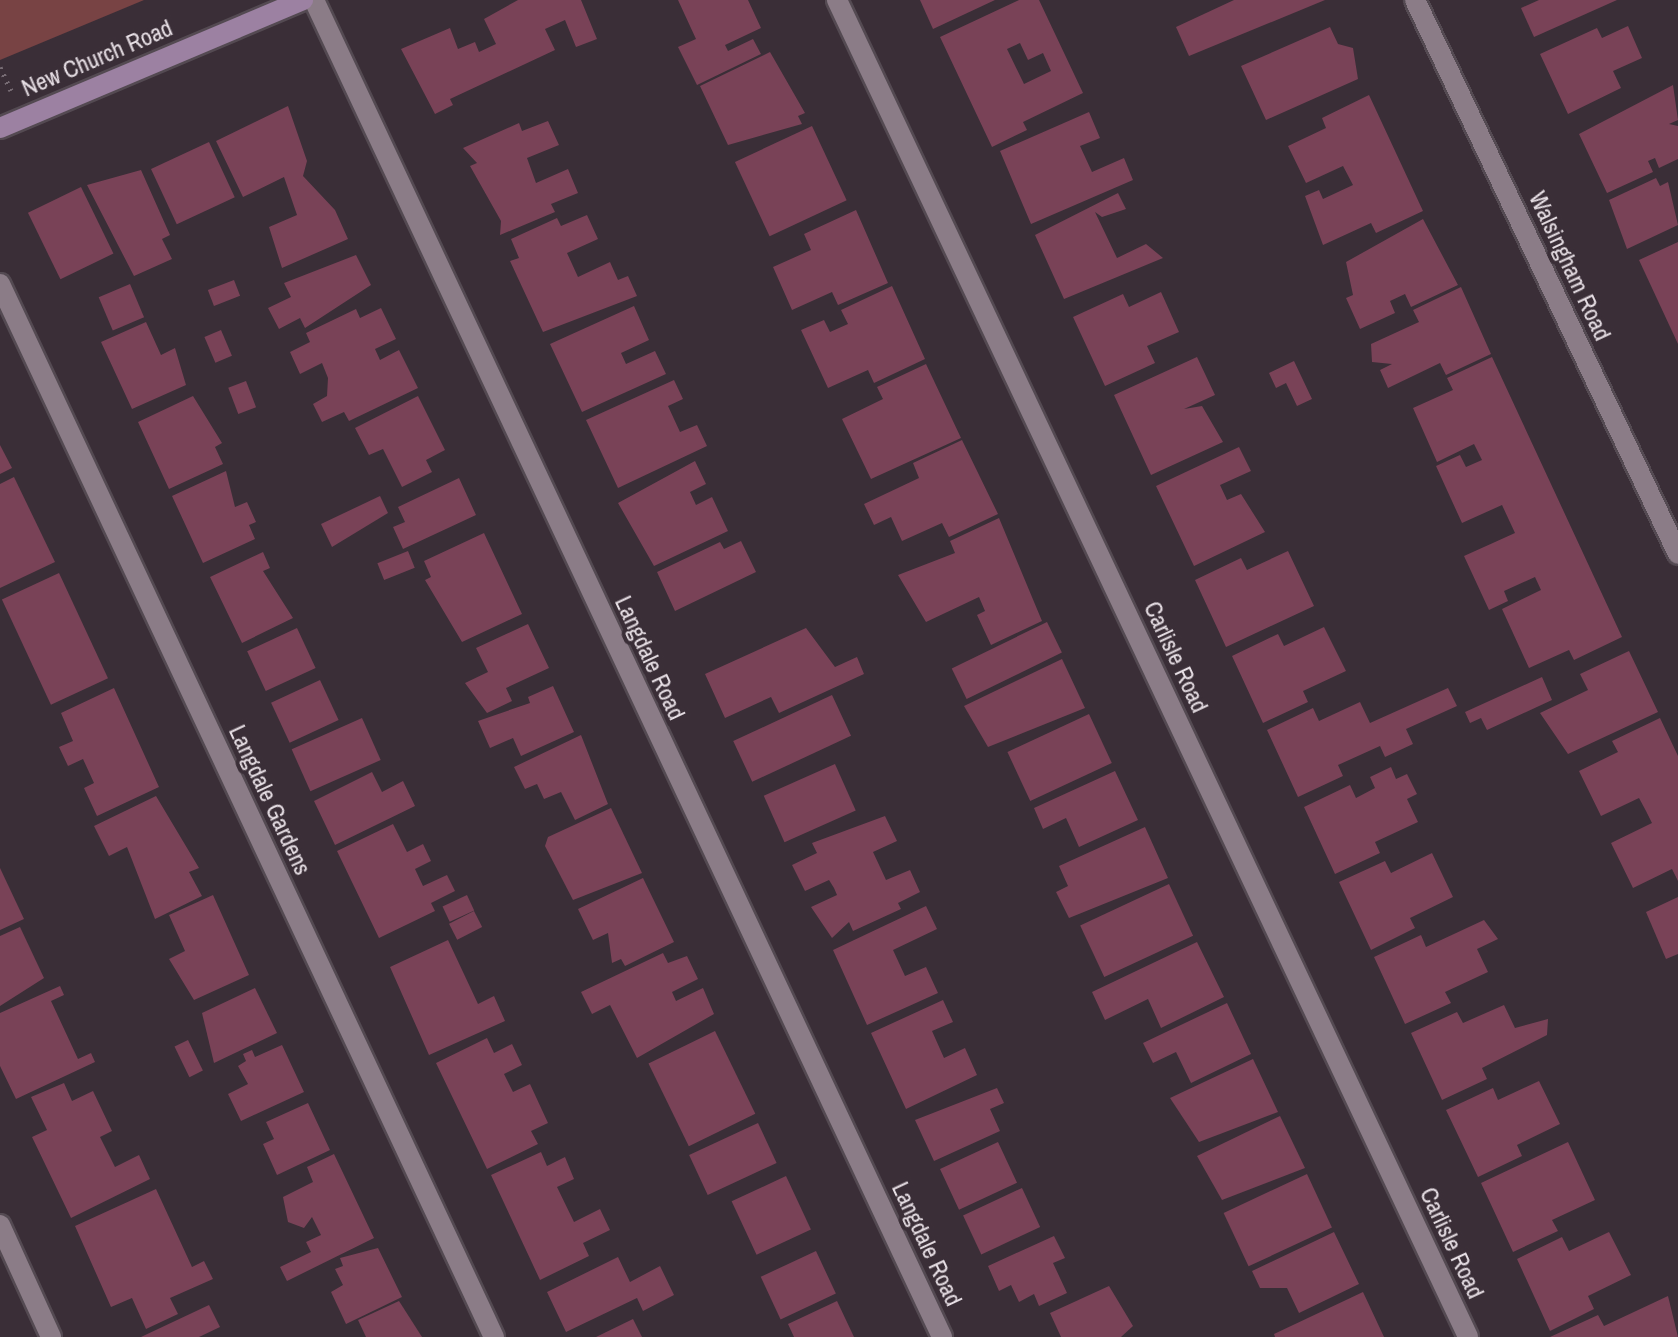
<!DOCTYPE html>
<html>
<head>
<meta charset="utf-8">
<style>
	body { margin:0 }
	#map { position:relative; width:1678px; height:1337px; overflow:hidden; background:#3a2e37; font-family:"Archivo Narrow",sans-serif }
	div>[style] { position:absolute }
	.green>* { inset:0; background:#784344 }
	.building>* { inset:0; background:#794257; transform-origin:0 0 }
	.path>* { height:5px; margin-top:-2.5px; transform-origin:0; background:repeating-linear-gradient(90deg,#776c74 0 2px,transparent 0 8px) }
	.roads { filter:drop-shadow(2px 0 #544a52) drop-shadow(-2px 0 #544a52) drop-shadow(0 2px #544a52) drop-shadow(0 -2px #544a52) }
	.minor>* { height:20px; margin:-10px; padding:0 10px; transform-origin:10px; border-radius:10px; background:#8b7c87 }
	.secondary>* { height:20px; margin:-10px; padding:0 10px; transform-origin:10px; border-radius:10px; background:#9c81a2 }
	span { translate:-50% -50%; white-space:nowrap; text-align:center; line-height:1.15; -webkit-text-stroke:8px #3a2e37; paint-order:stroke }
	.street-label { font-size:24px; color:#e6dee4 }
</style>
</head>
<body>
<div id="map">
	<div class="green">
		<div style="clip-path:polygon(0 0,144px 0,0 60px)"></div>
	</div>
	<div class="building">
		<div style="clip-path:polygon(518px 0,581px 0,597px 39px,576px 47px,565px 20px,545px 29px,555px 50px,450px 99px,453px 105px,435px 114px,401px 49px,450px 28px,458px 49px,475px 42px,479px 52px,496px 44px,484px 19px)"></div>
		<div style="clip-path:polygon(678px 0,748px 0,761px 28px,725px 45px,728px 51px,753px 39px,761px 54px,697px 85px,678px 47px,696px 39px)"></div>
		<div style="clip-path:polygon(920px 0,995px 0,933px 29px)"></div>
		<div style="clip-path:polygon(evenodd,1019px 0,1039px 0,1083px 93px,1023px 122px,1027px 130px,992px 147px,940px 37px,1019px 0,1020px 43px,1028px 60px,1043px 53px,1051px 71px,1024px 84px,1007px 49px,1020px 43px)"></div>
		<div style="clip-path:polygon(1234px 0,1325px 0,1189px 56px,1176px 27px)"></div>
		<div style="clip-path:polygon(1539px 0,1617px 0,1534px 37px,1521px 8px)"></div>
		<div style="clip-path:polygon(1628px 26px,1642px 58px,1613px 71px,1621px 88px,1568px 114px,1540px 54px,1597px 28px,1602px 38px)"></div>
		<div style="clip-path:polygon(1330px 27px,1338px 44px,1353px 48px,1358px 79px,1266px 120px,1241px 66px)"></div>
		<div style="clip-path:polygon(770px 52px,805px 113px,798px 116px,802px 124px,728px 145px,700px 86px)"></div>
		<div style="clip-path:polygon(1673px 85px,1678px 120px,1669px 124px,1678px 126px,1678px 159px,1659px 168px,1655px 158px,1648px 161px,1653px 172px,1607px 193px,1579px 134px)"></div>
		<div style="clip-path:polygon(1369px 95px,1423px 211px,1376px 233px,1371px 223px,1323px 245px,1305px 196px,1319px 190px,1323px 199px,1353px 185px,1343px 166px,1306px 183px,1288px 146px,1326px 128px,1322px 118px)"></div>
		<div style="clip-path:polygon(288px 106px,307px 161px,303px 176px,335px 210px,348px 239px,282px 268px,269px 227px,297px 215px,284px 177px,243px 197px,216px 141px)"></div>
		<div style="clip-path:polygon(1089px 112px,1100px 138px,1080px 146px,1092px 172px,1124px 158px,1133px 180px,1031px 224px,1000px 151px)"></div>
		<div style="clip-path:polygon(548px 121px,559px 145px,527px 158px,536px 183px,568px 169px,578px 193px,551px 204px,555px 212px,500px 235px,501px 221px,470px 166px,477px 163px,463px 148px,519px 123px,522px 131px)"></div>
		<div style="left:812px;top:126px;width:82px;height:85px;rotate:65deg"></div>
		<div style="left:209px;top:142px;width:61px;height:64px;rotate:65deg"></div>
		<div style="clip-path:polygon(141px 170px,170px 235px,162px 239px,172px 259px,134px 276px,87px 185px)"></div>
		<div style="clip-path:polygon(1656px 178px,1660px 186px,1668px 182px,1678px 225px,1627px 249px,1609px 200px)"></div>
		<div style="left:81px;top:187px;width:74px;height:59px;rotate:64deg"></div>
		<div style="clip-path:polygon(1118px 193px,1126px 209px,1102px 217px,1095px 212px,1117px 258px,1146px 244px,1163px 258px,1064px 299px,1035px 235px)"></div>
		<div style="clip-path:polygon(856px 210px,888px 283px,838px 305px,832px 292px,792px 310px,773px 267px,811px 250px,804px 234px)"></div>
		<div style="clip-path:polygon(587px 215px,598px 239px,567px 253px,578px 277px,610px 262px,618px 280px,628px 276px,637px 296px,543px 332px,510px 261px,519px 258px,511px 239px,557px 218px,561px 226px)"></div>
		<div style="clip-path:polygon(1423px 219px,1458px 285px,1411px 307px,1405px 294px,1390px 301px,1395px 313px,1360px 329px,1346px 298px,1353px 295px,1346px 262px)"></div>
		<div style="clip-path:polygon(1678px 242px,1678px 344px,1639px 260px)"></div>
		<div style="clip-path:polygon(356px 255px,371px 285px,305px 328px,300px 318px,279px 329px,268px 308px,291px 297px,284px 283px)"></div>
		<div style="left:234px;top:280px;width:17px;height:28px;rotate:69deg"></div>
		<div style="left:130px;top:284px;width:36px;height:34px;rotate:67deg"></div>
		<div style="clip-path:polygon(892px 286px,925px 359px,874px 383px,868px 370px,828px 388px,801px 330px,824px 320px,830px 332px,848px 324px,841px 310px)"></div>
		<div style="clip-path:polygon(1461px 287px,1491px 354px,1446px 375px,1440px 363px,1388px 388px,1380px 370px,1392px 364px,1372px 362px,1371px 344px,1419px 322px,1413px 310px)"></div>
		<div style="clip-path:polygon(1161px 292px,1179px 332px,1147px 346px,1155px 363px,1105px 386px,1073px 317px,1123px 294px,1129px 307px)"></div>
		<div style="clip-path:polygon(634px 306px,649px 340px,621px 353px,626px 364px,655px 351px,666px 374px,582px 412px,550px 344px)"></div>
		<div style="clip-path:polygon(381px 308px,396px 339px,375px 349px,380px 360px,399px 350px,418px 388px,349px 421px,344px 412px,322px 422px,313px 404px,327px 396px,328px 378px,322px 363px,300px 374px,290px 352px,310px 342px,306px 333px,356px 309px,360px 318px)"></div>
		<div style="clip-path:polygon(146px 322px,161px 355px,175px 348px,186px 385px,132px 409px,101px 342px)"></div>
		<div style="left:221px;top:330px;width:28px;height:18px;rotate:67deg"></div>
		<div style="clip-path:polygon(1197px 357px,1215px 395px,1184px 409px,1202px 406px,1223px 442px,1151px 475px,1114px 395px)"></div>
		<div style="clip-path:polygon(1492px 357px,1622px 637px,1574px 660px,1569px 650px,1529px 668px,1502px 609px,1541px 590px,1535px 577px,1504px 591px,1508px 601px,1489px 610px,1464px 556px,1515px 533px,1502px 505px,1462px 523px,1436px 466px,1460px 455px,1466px 467px,1482px 460px,1474px 444px,1437px 462px,1413px 408px,1453px 390px,1447px 378px)"></div>
		<div style="clip-path:polygon(1294px 361px,1312px 399px,1297px 406px,1286px 383px,1276px 388px,1269px 373px)"></div>
		<div style="clip-path:polygon(926px 364px,961px 438px,871px 479px,842px 419px,883px 399px,877px 387px)"></div>
		<div style="clip-path:polygon(674px 380px,683px 399px,668px 406px,680px 432px,697px 425px,707px 446px,618px 488px,586px 420px)"></div>
		<div style="left:246px;top:381px;width:28px;height:19px;rotate:69deg"></div>
		<div style="clip-path:polygon(193px 396px,222px 443px,215px 447px,223px 464px,169px 489px,138px 422px)"></div>
		<div style="clip-path:polygon(418px 396px,445px 450px,426px 460px,432px 472px,402px 487px,383px 449px,369px 455px,355px 428px)"></div>
		<div style="clip-path:polygon(962px 440px,998px 514px,949px 537px,942px 523px,902px 541px,891px 517px,874px 525px,864px 504px,919px 478px,913px 463px)"></div>
		<div style="clip-path:polygon(0 445px,12px 468px,0 474px)"></div>
		<div style="clip-path:polygon(1239px 447px,1251px 471px,1220px 485px,1227px 500px,1241px 494px,1265px 532px,1194px 566px,1156px 486px)"></div>
		<div style="clip-path:polygon(695px 461px,706px 484px,690px 492px,696px 505px,712px 497px,728px 531px,654px 566px,618px 503px)"></div>
		<div style="clip-path:polygon(226px 471px,235px 507px,247px 502px,256px 522px,249px 525px,255px 539px,203px 563px,172px 496px)"></div>
		<div style="clip-path:polygon(14px 477px,55px 562px,0 588px,0 484px)"></div>
		<div style="clip-path:polygon(459px 478px,476px 515px,403px 549px,393px 527px,405px 522px,398px 507px)"></div>
		<div style="clip-path:polygon(380px 496px,388px 513px,332px 547px,321px 524px)"></div>
		<div style="clip-path:polygon(999px 518px,1042px 621px,991px 645px,977px 615px,985px 611px,979px 597px,926px 622px,898px 575px,955px 553px,950px 541px)"></div>
		<div style="clip-path:polygon(484px 533px,522px 614px,462px 642px,425px 580px,431px 577px,424px 561px)"></div>
		<div style="clip-path:polygon(741px 541px,756px 572px,675px 611px,657px 572px,720px 542px,724px 549px)"></div>
		<div style="left:408px;top:551px;width:18px;height:33px;rotate:68deg"></div>
		<div style="clip-path:polygon(1288px 551px,1314px 606px,1226px 647px,1195px 580px,1241px 558px,1247px 570px)"></div>
		<div style="clip-path:polygon(263px 552px,270px 568px,263px 571px,293px 618px,242px 643px,210px 577px)"></div>
		<div style="left:59px;top:573px;width:116px;height:63px;rotate:65deg"></div>
		<div style="left:1047px;top:622px;width:34px;height:106px;rotate:64deg"></div>
		<div style="clip-path:polygon(528px 624px,549px 668px,506px 688px,512px 701px,487px 713px,465px 683px,488px 672px,476px 648px)"></div>
		<div style="clip-path:polygon(1324px 627px,1346px 671px,1303px 691px,1308px 702px,1263px 723px,1232px 656px,1278px 634px,1284px 646px)"></div>
		<div style="left:297px;top:628px;width:44px;height:55px;rotate:65deg"></div>
		<div style="clip-path:polygon(806px 628px,835px 667px,857px 657px,864px 674px,779px 713px,771px 697px,725px 718px,705px 674px)"></div>
		<div style="clip-path:polygon(1629px 651px,1658px 712px,1568px 754px,1540px 713px,1588px 690px,1580px 674px)"></div>
		<div style="clip-path:polygon(1062px 659px,1085px 708px,988px 747px,964px 706px)"></div>
		<div style="clip-path:polygon(1542px 677px,1552px 700px,1487px 730px,1481px 718px,1470px 723px,1465px 712px)"></div>
		<div style="left:320px;top:680px;width:44px;height:54px;rotate:65deg"></div>
		<div style="clip-path:polygon(553px 686px,574px 732px,521px 756px,513px 738px,490px 748px,478px 721px,530px 703px,528px 697px)"></div>
		<div style="clip-path:polygon(114px 688px,159px 787px,97px 816px,84px 788px,94px 783px,83px 759px,68px 766px,59px 747px,73px 741px,61px 713px)"></div>
		<div style="clip-path:polygon(1448px 688px,1457px 706px,1406px 729px,1413px 744px,1385px 757px,1380px 746px,1338px 765px,1343px 776px,1298px 797px,1267px 730px,1313px 708px,1319px 721px,1360px 702px,1370px 723px)"></div>
		<div style="left:832px;top:695px;width:45px;height:109px;rotate:65deg"></div>
		<div style="left:1089px;top:714px;width:54px;height:90px;rotate:65deg"></div>
		<div style="left:362px;top:718px;width:46px;height:77px;rotate:66deg"></div>
		<div style="clip-path:polygon(1660px 718px,1678px 756px,1678px 881px,1672px 869px,1633px 888px,1611px 843px,1652px 823px,1646px 811px,1639px 798px,1601px 816px,1579px 771px,1618px 752px,1612px 741px)"></div>
		<div style="clip-path:polygon(581px 735px,608px 804px,575px 820px,561px 792px,544px 799px,537px 784px,525px 789px,514px 767px)"></div>
		<div style="left:835px;top:764px;width:51px;height:78px;rotate:66deg"></div>
		<div style="clip-path:polygon(1391px 767px,1396px 779px,1407px 774px,1417px 794px,1407px 799px,1418px 822px,1375px 842px,1380px 853px,1335px 874px,1304px 807px,1350px 785px,1356px 798px,1375px 788px,1370px 777px)"></div>
		<div style="clip-path:polygon(1115px 771px,1138px 820px,1079px 847px,1066px 818px,1043px 829px,1034px 808px)"></div>
		<div style="clip-path:polygon(372px 772px,382px 792px,403px 781px,415px 806px,335px 845px,314px 801px)"></div>
		<div style="clip-path:polygon(156px 796px,199px 868px,189px 872px,202px 896px,155px 919px,127px 847px,109px 856px,94px 826px)"></div>
		<div style="clip-path:polygon(611px 808px,642px 873px,573px 900px,545px 846px,548px 837px)"></div>
		<div style="clip-path:polygon(885px 816px,897px 841px,873px 852px,880px 867px,886px 880px,910px 870px,920px 892px,898px 903px,901px 909px,853px 931px,849px 922px,832px 938px,811px 907px,837px 895px,834px 888px,829px 880px,805px 891px,792px 865px,817px 853px,812px 843px)"></div>
		<div style="clip-path:polygon(393px 824px,407px 852px,423px 844px,431px 861px,415px 869px,423px 886px,447px 875px,455px 891px,431px 903px,435px 911px,379px 938px,337px 851px)"></div>
		<div style="clip-path:polygon(1145px 827px,1168px 878px,1069px 918px,1056px 892px,1068px 886px,1059px 866px)"></div>
		<div style="clip-path:polygon(1432px 853px,1453px 897px,1410px 918px,1415px 928px,1371px 950px,1339px 882px,1385px 861px,1391px 873px)"></div>
		<div style="clip-path:polygon(0 868px,24px 919px,0 930px)"></div>
		<div style="clip-path:polygon(643px 878px,674px 942px,625px 966px,621px 959px,612px 963px,608px 933px,593px 940px,578px 909px)"></div>
		<div style="left:1169px;top:884px;width:57px;height:98px;rotate:65deg"></div>
		<div style="clip-path:polygon(213px 895px,249px 975px,194px 1000px,169px 959px,185px 951px,169px 915px)"></div>
		<div style="left:467px;top:895px;width:17px;height:27px;rotate:65deg"></div>
		<div style="clip-path:polygon(1678px 897px,1678px 954px,1666px 959px,1646px 912px)"></div>
		<div style="clip-path:polygon(926px 906px,937px 929px,893px 950px,905px 976px,926px 967px,938px 993px,867px 1025px,833px 950px)"></div>
		<div style="left:474px;top:911px;width:18px;height:28px;rotate:63deg"></div>
		<div style="clip-path:polygon(1484px 920px,1498px 939px,1477px 949px,1488px 972px,1445px 992px,1451px 1003px,1405px 1024px,1374px 957px,1421px 935px,1426px 947px)"></div>
		<div style="clip-path:polygon(20px 927px,44px 978px,0 1006px,0 936px)"></div>
		<div style="clip-path:polygon(448px 940px,478px 1004px,494px 996px,505px 1021px,429px 1055px,390px 967px)"></div>
		<div style="clip-path:polygon(1197px 942px,1224px 997px,1161px 1028px,1148px 999px,1105px 1020px,1092px 992px)"></div>
		<div style="clip-path:polygon(663px 953px,668px 963px,687px 956px,698px 979px,672px 992px,676px 1001px,703px 988px,714px 1014px,637px 1058px,610px 1005px,592px 1014px,581px 992px)"></div>
		<div style="clip-path:polygon(60px 986px,64px 995px,51px 1001px,78px 1059px,91px 1053px,95px 1062px,16px 1099px,0 1066px,0 1013px)"></div>
		<div style="clip-path:polygon(255px 988px,277px 1033px,214px 1063px,202px 1013px)"></div>
		<div style="clip-path:polygon(943px 1000px,953px 1022px,932px 1031px,944px 1058px,965px 1048px,977px 1075px,906px 1109px,871px 1033px)"></div>
		<div style="clip-path:polygon(1227px 1003px,1251px 1054px,1191px 1083px,1176px 1052px,1153px 1063px,1143px 1043px)"></div>
		<div style="clip-path:polygon(1504px 1005px,1515px 1028px,1548px 1019px,1547px 1035px,1482px 1068px,1487px 1079px,1442px 1100px,1411px 1033px,1457px 1012px,1463px 1023px)"></div>
		<div style="left:715px;top:1031px;width:92px;height:74px;rotate:64deg"></div>
		<div style="clip-path:polygon(487px 1038px,494px 1053px,512px 1044px,522px 1065px,504px 1074px,513px 1092px,530px 1084px,548px 1123px,531px 1131px,538px 1144px,487px 1169px,436px 1063px)"></div>
		<div style="left:188px;top:1040px;width:34px;height:15px;rotate:64deg"></div>
		<div style="clip-path:polygon(282px 1045px,304px 1092px,241px 1121px,228px 1094px,248px 1084px,238px 1066px,246px 1061px,243px 1054px,252px 1050px,255px 1057px)"></div>
		<div style="clip-path:polygon(1253px 1059px,1278px 1112px,1199px 1142px,1170px 1098px)"></div>
		<div style="clip-path:polygon(1539px 1081px,1560px 1124px,1517px 1145px,1522px 1156px,1478px 1177px,1446px 1110px,1493px 1088px,1498px 1100px)"></div>
		<div style="clip-path:polygon(64px 1083px,72px 1101px,93px 1091px,112px 1131px,100px 1137px,115px 1167px,139px 1155px,150px 1179px,71px 1218px,32px 1137px,47px 1130px,31px 1097px)"></div>
		<div style="clip-path:polygon(997px 1088px,1004px 1103px,990px 1109px,1000px 1131px,934px 1161px,915px 1120px)"></div>
		<div style="clip-path:polygon(308px 1103px,330px 1150px,277px 1175px,263px 1144px,274px 1139px,266px 1122px)"></div>
		<div style="clip-path:polygon(1280px 1116px,1305px 1168px,1222px 1200px,1197px 1156px)"></div>
		<div style="left:758px;top:1123px;width:44px;height:76px;rotate:65deg"></div>
		<div style="left:998px;top:1142px;width:45px;height:64px;rotate:65deg"></div>
		<div style="clip-path:polygon(1568px 1142px,1595px 1200px,1552px 1220px,1558px 1231px,1513px 1252px,1481px 1183px)"></div>
		<div style="clip-path:polygon(541px 1152px,547px 1166px,565px 1157px,574px 1179px,557px 1187px,574px 1222px,600px 1209px,610px 1230px,583px 1243px,589px 1256px,540px 1280px,491px 1175px)"></div>
		<div style="clip-path:polygon(334px 1154px,374px 1238px,287px 1281px,280px 1267px,311px 1252px,306px 1242px,321px 1235px,312px 1217px,304px 1228px,288px 1222px,283px 1197px,313px 1182px,307px 1167px)"></div>
		<div style="left:1307px;top:1174px;width:59px;height:92px;rotate:65deg"></div>
		<div style="left:786px;top:1176px;width:59px;height:60px;rotate:65deg"></div>
		<div style="left:1022px;top:1188px;width:43px;height:65px;rotate:65deg"></div>
		<div style="clip-path:polygon(156px 1189px,192px 1267px,204px 1261px,213px 1279px,170px 1298px,178px 1314px,146px 1329px,132px 1298px,111px 1307px,75px 1226px)"></div>
		<div style="clip-path:polygon(1334px 1232px,1359px 1284px,1299px 1313px,1287px 1288px,1260px 1288px,1252px 1271px)"></div>
		<div style="clip-path:polygon(1609px 1232px,1631px 1275px,1588px 1296px,1594px 1309px,1550px 1331px,1517px 1259px,1562px 1237px,1569px 1251px)"></div>
		<div style="clip-path:polygon(1054px 1236px,1065px 1258px,1053px 1263px,1067px 1293px,1039px 1306px,1034px 1294px,1019px 1302px,1011px 1285px,999px 1291px,988px 1266px)"></div>
		<div style="clip-path:polygon(378px 1248px,402px 1297px,346px 1324px,331px 1292px,343px 1285px,335px 1269px,343px 1266px,340px 1258px)"></div>
		<div style="left:816px;top:1251px;width:47px;height:61px;rotate:65deg"></div>
		<div style="clip-path:polygon(618px 1257px,630px 1282px,660px 1266px,674px 1295px,643px 1311px,637px 1298px,566px 1332px,547px 1292px)"></div>
		<div style="clip-path:polygon(1109px 1286px,1133px 1326px,1121px 1337px,1061px 1337px,1050px 1313px)"></div>
		<div style="clip-path:polygon(1363px 1292px,1384px 1337px,1275px 1337px,1274px 1334px)"></div>
		<div style="clip-path:polygon(1668px 1296px,1678px 1337px,1550px 1337px,1598px 1315px,1604px 1326px)"></div>
		<div style="clip-path:polygon(399px 1301px,422px 1337px,366px 1337px,358px 1320px)"></div>
		<div style="clip-path:polygon(837px 1301px,854px 1337px,794px 1337px,788px 1324px)"></div>
		<div style="clip-path:polygon(209px 1305px,220px 1327px,199px 1337px,141px 1337px)"></div>
		<div style="clip-path:polygon(633px 1319px,642px 1337px,596px 1337px)"></div>
	</div>
	<div class="path">
		<div style="left:0;top:67px;width:26px;rotate:65deg"></div>
	</div>
	<div class="roads">
		<div class="minor">
			<div style="left:314px;top:0;width:1477px;rotate:64.84deg"></div>
			<div style="left:837px;top:0;width:1478px;rotate:64.73deg"></div>
			<div style="left:1415px;top:0;width:613px;rotate:64.6deg"></div>
			<div style="left:0;top:284px;width:1163px;rotate:64.87deg"></div>
			<div style="left:0;top:1225px;width:123px;rotate:65.5deg"></div>
		</div>
		<div class="secondary">
			<div style="left:0;top:128px;width:329px;rotate:-22.9deg"></div>
		</div>
	</div>
	<div class="street-label">
		<span style="left:97px;top:58px;rotate:-23deg">New Church Road</span>
		<span style="left:1570px;top:266px;rotate:65deg">Walsingham Road</span>
		<span style="left:1176px;top:657px;rotate:65deg">Carlisle Road</span>
		<span style="left:650px;top:658px;rotate:65deg">Langdale Road</span>
		<span style="left:270px;top:800px;rotate:65deg">Langdale Gardens</span>
		<span style="left:1452px;top:1243px;rotate:65deg">Carlisle Road</span>
		<span style="left:927px;top:1244px;rotate:65deg">Langdale Road</span>
	</div>
</div>
</body>
</html>
